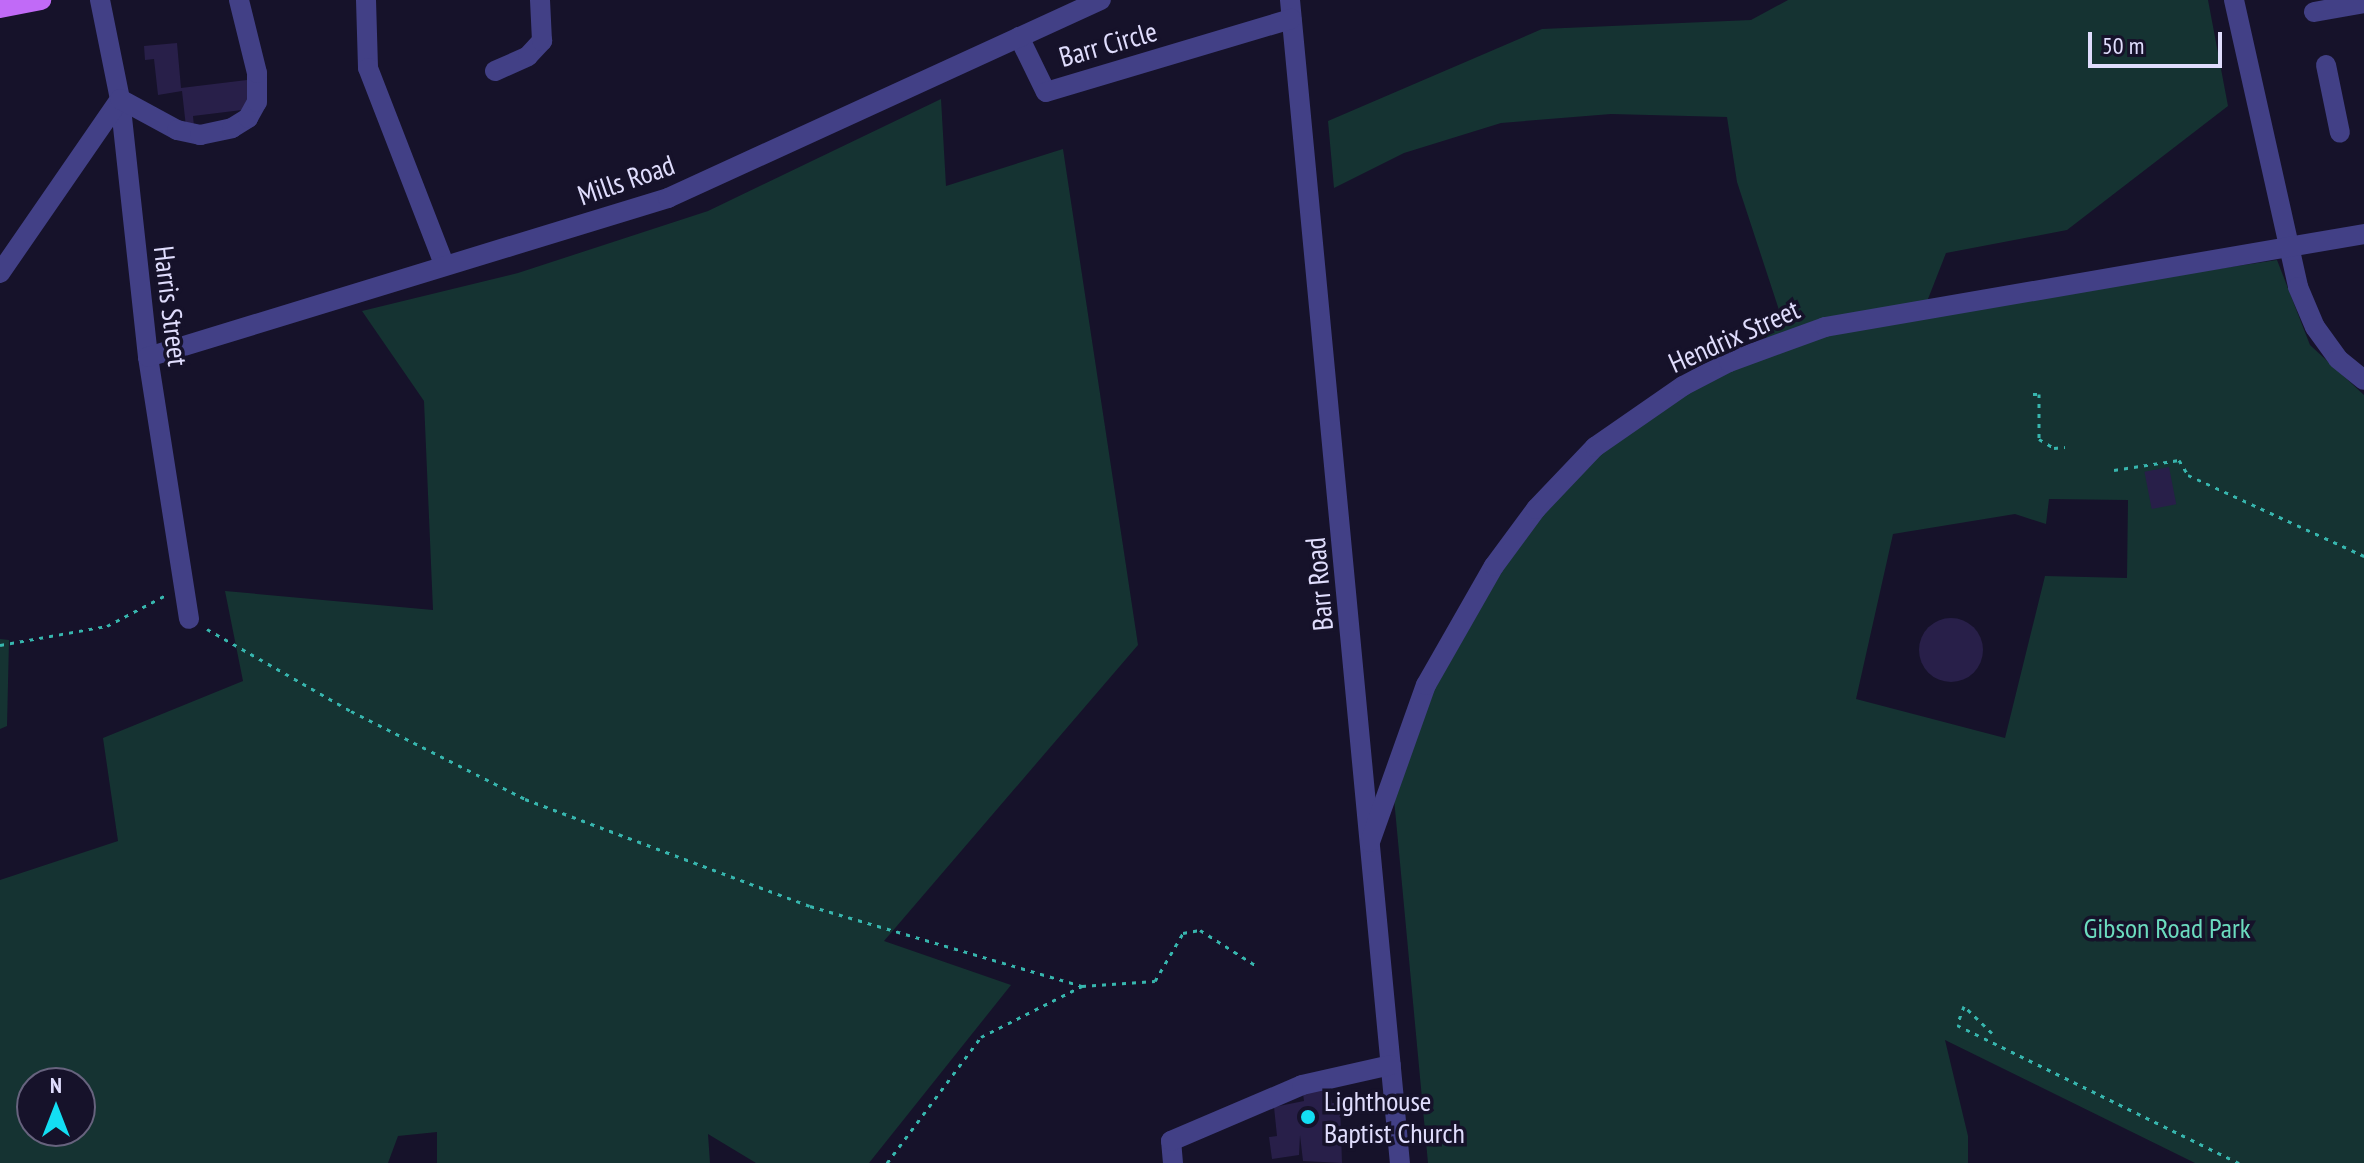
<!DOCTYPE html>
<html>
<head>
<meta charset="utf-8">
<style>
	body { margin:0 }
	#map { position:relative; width:2364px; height:1163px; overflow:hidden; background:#16122a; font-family:"PT Sans Narrow",sans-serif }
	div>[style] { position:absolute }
	.green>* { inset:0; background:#153332 }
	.building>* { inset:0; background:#281f49; transform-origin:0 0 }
	.round { border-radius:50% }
	.path>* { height:3px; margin-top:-1.5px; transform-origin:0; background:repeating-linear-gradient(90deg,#37b6ae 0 4px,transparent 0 10px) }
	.minor>* { height:20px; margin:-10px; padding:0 10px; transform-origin:10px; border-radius:10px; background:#424086 }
	.major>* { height:20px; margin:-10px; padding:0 10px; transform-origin:10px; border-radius:10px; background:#c16af7 }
	.dots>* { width:22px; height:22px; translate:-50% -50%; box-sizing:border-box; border:4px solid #16122a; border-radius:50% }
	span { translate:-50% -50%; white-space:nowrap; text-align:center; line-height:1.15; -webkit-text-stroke:7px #16122a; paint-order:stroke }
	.street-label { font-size:28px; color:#e0ddfd }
	.park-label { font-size:28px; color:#6bdbbe }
	.poi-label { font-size:28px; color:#e0ddfd }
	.left { translate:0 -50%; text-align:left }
	.north { position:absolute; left:16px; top:1067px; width:80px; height:80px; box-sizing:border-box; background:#16122a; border:2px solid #67637e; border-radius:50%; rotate:0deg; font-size:22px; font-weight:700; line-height:32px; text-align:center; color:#e0ddfd }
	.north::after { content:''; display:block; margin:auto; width:28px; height:36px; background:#13def3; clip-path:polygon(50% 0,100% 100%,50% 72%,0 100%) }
	.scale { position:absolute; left:2088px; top:32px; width:134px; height:36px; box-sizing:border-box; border:4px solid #e0ddfd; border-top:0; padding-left:10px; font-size:24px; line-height:28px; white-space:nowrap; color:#e0ddfd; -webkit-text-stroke:6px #16122a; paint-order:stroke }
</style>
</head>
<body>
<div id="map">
	<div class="green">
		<div style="clip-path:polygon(evenodd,1788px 0,2208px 0,2228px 106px,2067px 230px,1946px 253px,1928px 299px,2024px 298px,2277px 260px,2310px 345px,2364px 395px,2364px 1163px,2195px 1163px,1945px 1040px,1968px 1136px,1968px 1163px,1428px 1163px,1392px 777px,1458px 624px,1595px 447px,1761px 349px,1779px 310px,1737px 182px,1727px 117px,1611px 114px,1501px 123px,1404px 153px,1334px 188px,1328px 121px,1542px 29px,1751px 20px,1788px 0,2049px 499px,2128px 500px,2127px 578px,2045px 576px,2005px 738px,1856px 699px,1893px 534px,2015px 514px,2046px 524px,2049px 499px)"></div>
		<div style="clip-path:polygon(evenodd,941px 99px,946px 186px,1063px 149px,1138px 645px,884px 941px,1011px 985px,869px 1163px,756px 1163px,708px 1134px,710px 1163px,437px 1163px,437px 1132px,398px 1136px,388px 1163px,0 1163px,0 880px,118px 841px,103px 738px,243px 681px,225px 591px,433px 610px,424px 401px,362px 311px,518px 273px,708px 211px,941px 99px,32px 1083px,80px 1083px,80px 1131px,32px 1131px,32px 1083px)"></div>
		<div style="clip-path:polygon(0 639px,9px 640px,7px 726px,0 729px)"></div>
	</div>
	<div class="building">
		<div style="clip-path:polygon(177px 43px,181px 88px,247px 80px,250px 109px,193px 116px,194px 126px,186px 127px,182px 91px,158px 95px,154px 59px,145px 60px,144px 46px)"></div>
		<div style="left:2169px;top:467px;width:38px;height:25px;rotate:79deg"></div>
		<div class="round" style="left:1919px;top:618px;width:64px;height:64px"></div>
		<div style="clip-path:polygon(1329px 1083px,1332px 1103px,1340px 1103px,1342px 1163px,1303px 1161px,1300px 1135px,1299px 1155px,1272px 1159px,1269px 1137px,1277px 1136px,1274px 1107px,1304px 1101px,1302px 1086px)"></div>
	</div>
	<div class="path">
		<div style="left:2033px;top:394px;width:6px"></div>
		<div style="left:2039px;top:394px;width:45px;rotate:90deg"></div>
		<div style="left:2039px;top:439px;width:17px;rotate:31deg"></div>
		<div style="left:2054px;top:448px;width:11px;rotate:-5deg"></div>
		<div style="left:2114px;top:470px;width:66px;rotate:-8.7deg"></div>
		<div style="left:2179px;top:460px;width:17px;rotate:59deg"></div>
		<div style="left:2188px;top:475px;width:194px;rotate:24.7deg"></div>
		<div style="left:207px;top:629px;width:166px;rotate:29.7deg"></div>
		<div style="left:351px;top:711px;width:195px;rotate:26.8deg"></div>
		<div style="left:525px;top:799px;width:304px;rotate:20.6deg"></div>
		<div style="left:810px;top:906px;width:284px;rotate:16.4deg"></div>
		<div style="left:1082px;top:986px;width:73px;rotate:-3.9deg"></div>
		<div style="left:1155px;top:981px;width:56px;rotate:-59.7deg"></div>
		<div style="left:1183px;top:933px;width:17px;rotate:-10deg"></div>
		<div style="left:1200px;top:930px;width:69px;rotate:32.5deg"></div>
		<div style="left:0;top:645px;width:109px;rotate:-10.1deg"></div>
		<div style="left:107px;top:626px;width:69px;rotate:-27.7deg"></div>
		<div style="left:1992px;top:1033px;width:39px;rotate:-136deg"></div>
		<div style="left:1964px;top:1006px;width:20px;rotate:110deg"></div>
		<div style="left:1957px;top:1025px;width:314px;rotate:26.1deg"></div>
		<div style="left:887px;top:1163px;width:157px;rotate:-53.3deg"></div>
		<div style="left:981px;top:1037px;width:113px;rotate:-26.8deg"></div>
	</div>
	<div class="minor">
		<div style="left:100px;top:0;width:101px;rotate:78.6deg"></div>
		<div style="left:120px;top:99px;width:260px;rotate:83.8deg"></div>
		<div style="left:148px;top:357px;width:265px;rotate:81.1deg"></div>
		<div style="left:366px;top:0;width:68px;rotate:88.3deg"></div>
		<div style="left:368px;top:68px;width:210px;rotate:68.8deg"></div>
		<div style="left:1290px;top:0;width:1168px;rotate:84.6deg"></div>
		<div style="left:2234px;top:0;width:294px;rotate:77.4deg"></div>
		<div style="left:2298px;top:287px;width:43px;rotate:67deg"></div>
		<div style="left:2315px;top:327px;width:39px;rotate:54deg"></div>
		<div style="left:2338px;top:359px;width:33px;rotate:39deg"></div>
		<div style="left:2314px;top:12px;width:51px;rotate:-10.2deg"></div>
		<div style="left:1019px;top:37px;width:61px;rotate:63.9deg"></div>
		<div style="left:1046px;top:92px;width:256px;rotate:-16.6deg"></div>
		<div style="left:2326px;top:65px;width:69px;rotate:78.4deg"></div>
		<div style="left:495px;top:71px;width:36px;rotate:-24deg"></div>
		<div style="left:528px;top:56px;width:21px;rotate:-47deg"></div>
		<div style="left:542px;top:41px;width:41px;rotate:-92.8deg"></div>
		<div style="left:0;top:273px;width:211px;rotate:-55.4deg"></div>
		<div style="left:120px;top:99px;width:65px;rotate:28.5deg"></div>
		<div style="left:177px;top:130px;width:24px;rotate:12deg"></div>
		<div style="left:200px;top:135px;width:33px;rotate:-12deg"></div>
		<div style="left:232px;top:128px;width:19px;rotate:-32deg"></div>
		<div style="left:248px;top:118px;width:18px;rotate:-61deg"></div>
		<div style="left:257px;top:102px;width:29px;rotate:-90deg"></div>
		<div style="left:257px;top:73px;width:75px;rotate:-103.9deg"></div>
		<div style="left:148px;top:357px;width:544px;rotate:-17deg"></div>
		<div style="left:668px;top:198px;width:476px;rotate:-24.6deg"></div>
		<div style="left:1370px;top:842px;width:167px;rotate:-70.4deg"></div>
		<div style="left:1426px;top:685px;width:137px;rotate:-60.3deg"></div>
		<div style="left:1494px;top:566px;width:71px;rotate:-53.6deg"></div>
		<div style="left:1536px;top:509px;width:86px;rotate:-46.4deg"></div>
		<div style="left:1595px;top:447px;width:107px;rotate:-34.7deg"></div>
		<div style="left:1683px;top:386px;width:52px;rotate:-27.6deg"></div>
		<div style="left:1729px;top:362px;width:102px;rotate:-20deg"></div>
		<div style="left:1825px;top:327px;width:547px;rotate:-9.79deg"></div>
		<div style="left:1173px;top:1163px;width:22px;rotate:-95deg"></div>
		<div style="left:1171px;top:1141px;width:142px;rotate:-23.1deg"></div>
		<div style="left:1302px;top:1085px;width:91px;rotate:-12.7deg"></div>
	</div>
	<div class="major">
		<div style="left:0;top:8px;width:42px;rotate:-11deg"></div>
	</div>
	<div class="dots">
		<div style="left:1308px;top:1117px;background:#13def3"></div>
	</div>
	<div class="street-label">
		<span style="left:1108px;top:44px;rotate:-16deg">Barr Circle</span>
		<span style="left:626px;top:180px;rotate:-19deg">Mills Road</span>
		<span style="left:171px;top:306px;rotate:83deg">Harris Street</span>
		<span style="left:1734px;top:336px;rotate:-24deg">Hendrix Street</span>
		<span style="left:1319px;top:584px;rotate:-95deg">Barr Road</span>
	</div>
	<div class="park-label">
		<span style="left:2167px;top:928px">Gibson Road Park</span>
	</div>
	<div class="poi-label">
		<span class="left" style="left:1324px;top:1117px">Lighthouse<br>Baptist Church</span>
	</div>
	<div class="north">N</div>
	<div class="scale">50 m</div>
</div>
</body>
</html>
